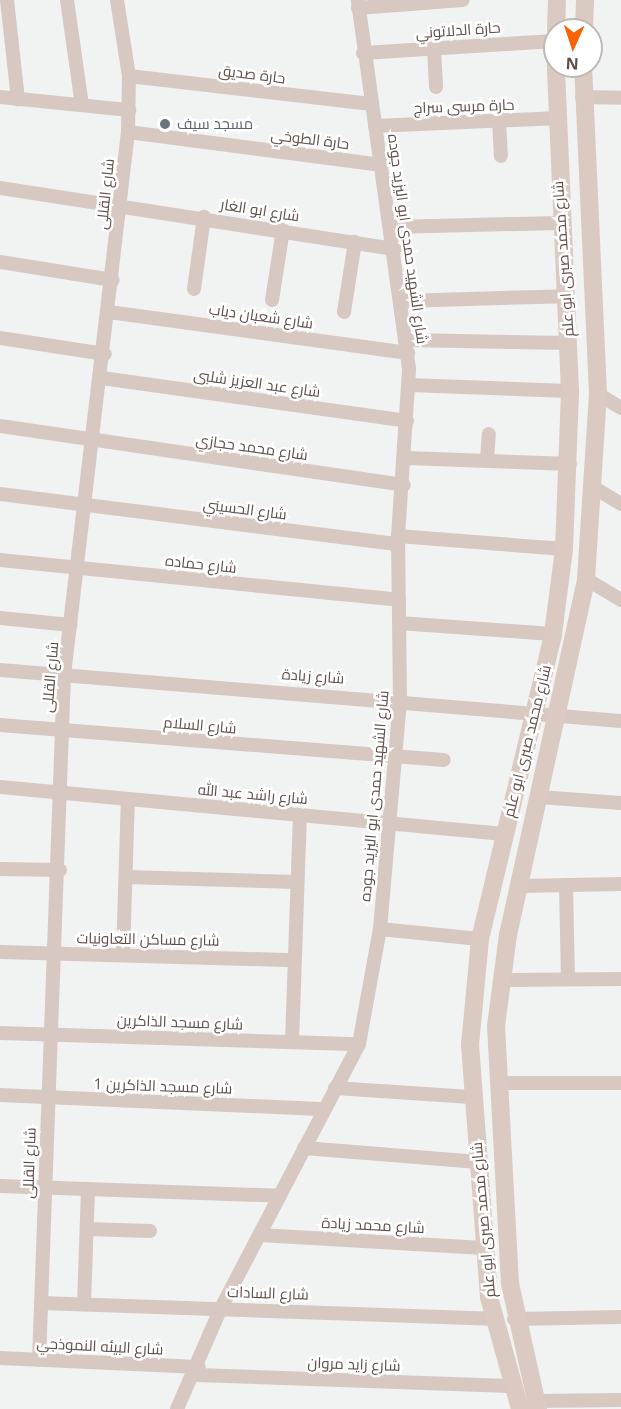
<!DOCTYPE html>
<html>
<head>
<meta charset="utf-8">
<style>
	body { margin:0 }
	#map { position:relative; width:621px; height:1409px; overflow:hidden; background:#f0f3f2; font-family:"Open Sans",Cairo,sans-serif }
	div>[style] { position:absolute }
	.street>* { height:14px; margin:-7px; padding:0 7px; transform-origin:7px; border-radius:7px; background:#d7c8c2 }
	.secondary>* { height:18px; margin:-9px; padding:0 9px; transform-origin:9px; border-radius:9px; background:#dbcac1 }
	.dots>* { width:16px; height:16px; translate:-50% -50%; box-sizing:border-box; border:3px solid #fff; border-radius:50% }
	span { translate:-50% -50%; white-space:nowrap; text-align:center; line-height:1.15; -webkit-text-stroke:5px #fff; paint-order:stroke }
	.street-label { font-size:15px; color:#604d46 }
	.worship-label { font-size:15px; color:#5b616d }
	.left { translate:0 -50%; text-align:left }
	.north { position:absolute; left:543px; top:18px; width:60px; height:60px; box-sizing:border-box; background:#fff; border:2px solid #bfb8b5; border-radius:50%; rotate:183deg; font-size:16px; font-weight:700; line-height:24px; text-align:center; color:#604d46 }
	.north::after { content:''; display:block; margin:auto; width:21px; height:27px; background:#fa6203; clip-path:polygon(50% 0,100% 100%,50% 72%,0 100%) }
</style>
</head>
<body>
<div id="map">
	<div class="street">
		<div style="left:7px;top:0;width:100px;rotate:83.7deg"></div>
		<div style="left:67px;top:0;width:106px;rotate:81.9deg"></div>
		<div style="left:358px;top:8px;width:105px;rotate:-4.4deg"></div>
		<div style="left:434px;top:48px;width:39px;rotate:87deg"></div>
		<div style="left:363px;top:53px;width:192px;rotate:-3.6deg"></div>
		<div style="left:129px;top:76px;width:244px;rotate:6.6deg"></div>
		<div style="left:0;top:97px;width:130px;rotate:5.8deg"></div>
		<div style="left:582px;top:97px;width:39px;rotate:1deg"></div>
		<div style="left:499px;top:120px;width:36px;rotate:87deg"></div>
		<div style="left:375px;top:126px;width:180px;rotate:-2.5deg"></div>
		<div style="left:128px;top:132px;width:256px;rotate:7.4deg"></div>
		<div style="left:0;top:188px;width:400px;rotate:8.8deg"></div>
		<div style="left:392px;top:227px;width:168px;rotate:-1.4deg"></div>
		<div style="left:0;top:262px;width:114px;rotate:9.1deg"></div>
		<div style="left:194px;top:289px;width:73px;rotate:-82.1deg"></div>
		<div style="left:272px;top:300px;width:71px;rotate:-81.1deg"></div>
		<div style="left:402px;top:301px;width:164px;rotate:-1.7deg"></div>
		<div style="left:109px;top:312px;width:302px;rotate:7.8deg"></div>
		<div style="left:344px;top:312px;width:71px;rotate:-81.1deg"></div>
		<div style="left:0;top:338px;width:106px;rotate:8.7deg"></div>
		<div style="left:408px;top:340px;width:161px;rotate:1.1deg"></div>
		<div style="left:102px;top:378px;width:308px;rotate:8deg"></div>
		<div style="left:409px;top:385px;width:161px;rotate:2.1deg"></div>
		<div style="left:598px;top:394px;width:27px;rotate:31deg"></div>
		<div style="left:0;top:426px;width:408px;rotate:8.3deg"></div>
		<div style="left:407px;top:458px;width:163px;rotate:2.1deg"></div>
		<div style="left:487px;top:460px;width:26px;rotate:-86deg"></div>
		<div style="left:593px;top:487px;width:33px;rotate:31deg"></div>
		<div style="left:0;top:494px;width:401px;rotate:7.2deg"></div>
		<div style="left:398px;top:536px;width:167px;rotate:4.5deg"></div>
		<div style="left:0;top:560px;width:401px;rotate:5.7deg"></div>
		<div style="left:586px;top:579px;width:41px;rotate:31deg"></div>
		<div style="left:0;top:618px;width:71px;rotate:5.6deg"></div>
		<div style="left:399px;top:623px;width:154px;rotate:4.1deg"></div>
		<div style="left:0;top:670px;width:623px;rotate:4.69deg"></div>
		<div style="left:0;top:725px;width:445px;rotate:4.5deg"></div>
		<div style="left:0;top:787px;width:506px;rotate:5.33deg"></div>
		<div style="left:539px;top:797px;width:82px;rotate:4.2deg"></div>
		<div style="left:0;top:869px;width:60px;rotate:1deg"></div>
		<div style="left:126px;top:877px;width:171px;rotate:1.7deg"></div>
		<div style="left:566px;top:885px;width:94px;rotate:88.8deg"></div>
		<div style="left:520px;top:886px;width:101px;rotate:-1.1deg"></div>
		<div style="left:380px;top:929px;width:100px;rotate:5.7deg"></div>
		<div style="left:0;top:952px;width:294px;rotate:1.6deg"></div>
		<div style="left:123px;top:955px;width:156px;rotate:-88.2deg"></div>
		<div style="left:501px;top:980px;width:120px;rotate:-0.5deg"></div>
		<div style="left:0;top:1033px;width:359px;rotate:1.8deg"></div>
		<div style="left:292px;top:1042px;width:227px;rotate:-88deg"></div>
		<div style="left:499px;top:1083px;width:122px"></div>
		<div style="left:335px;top:1088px;width:136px;rotate:3.8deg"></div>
		<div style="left:0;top:1095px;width:324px;rotate:2.5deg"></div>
		<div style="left:304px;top:1148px;width:175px;rotate:4.6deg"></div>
		<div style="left:0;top:1186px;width:280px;rotate:2deg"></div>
		<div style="left:87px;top:1229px;width:63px;rotate:1.8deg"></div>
		<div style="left:260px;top:1235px;width:224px;rotate:3.3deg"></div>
		<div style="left:41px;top:1303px;width:452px;rotate:2deg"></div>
		<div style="left:84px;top:1304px;width:115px;rotate:-88deg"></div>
		<div style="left:514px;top:1319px;width:107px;rotate:-1.1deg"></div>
		<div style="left:0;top:1358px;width:199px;rotate:2.6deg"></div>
		<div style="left:39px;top:1360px;width:685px;rotate:-87.91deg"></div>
		<div style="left:64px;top:675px;width:547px;rotate:-83.28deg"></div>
		<div style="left:128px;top:132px;width:56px;rotate:-89deg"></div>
		<div style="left:129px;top:76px;width:77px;rotate:-99deg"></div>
		<div style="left:196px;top:1375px;width:316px;rotate:2deg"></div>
		<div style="left:535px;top:1401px;width:86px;rotate:-0.7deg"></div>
		<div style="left:177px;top:1409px;width:110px;rotate:-66.5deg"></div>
		<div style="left:221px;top:1308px;width:298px;rotate:-62.4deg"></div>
		<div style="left:359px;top:1044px;width:117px;rotate:-79.7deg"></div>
		<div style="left:380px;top:929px;width:231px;rotate:-85deg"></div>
		<div style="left:400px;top:699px;width:163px;rotate:-90.7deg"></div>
		<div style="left:398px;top:536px;width:167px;rotate:-86.2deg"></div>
		<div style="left:409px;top:369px;width:373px;rotate:-97.9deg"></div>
	</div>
	<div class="secondary">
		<div style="left:556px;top:30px;width:30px;rotate:-88deg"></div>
		<div style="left:584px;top:30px;width:30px;rotate:-88deg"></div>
		<div style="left:520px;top:1409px;width:116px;rotate:-105.5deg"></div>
		<div style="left:489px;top:1297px;width:253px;rotate:-94.3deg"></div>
		<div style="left:470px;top:1045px;width:106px;rotate:-84.6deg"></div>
		<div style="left:480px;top:939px;width:314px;rotate:-76.5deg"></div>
		<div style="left:553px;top:634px;width:86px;rotate:-82.6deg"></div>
		<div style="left:564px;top:549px;width:158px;rotate:-87.8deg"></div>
		<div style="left:570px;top:391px;width:325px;rotate:-92.5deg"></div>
		<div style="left:538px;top:1409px;width:128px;rotate:-102.6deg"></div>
		<div style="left:510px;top:1284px;width:258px;rotate:-93.1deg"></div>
		<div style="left:496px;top:1026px;width:92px;rotate:-82.5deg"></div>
		<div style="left:508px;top:935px;width:364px;rotate:-77.6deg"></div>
		<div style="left:586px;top:579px;width:185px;rotate:-86.3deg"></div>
		<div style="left:598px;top:394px;width:328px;rotate:-92.6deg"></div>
	</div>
	<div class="dots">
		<div style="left:165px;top:124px;background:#6b7280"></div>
	</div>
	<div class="street-label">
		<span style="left:458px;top:30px;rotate:-4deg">حارة الدلاتوني</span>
		<span style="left:252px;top:74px;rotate:7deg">حارة صديق</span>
		<span style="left:464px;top:106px;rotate:-2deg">حارة مرسى سراج</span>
		<span style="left:310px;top:139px;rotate:7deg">حارة الطوخي</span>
		<span style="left:105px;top:194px;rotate:-84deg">شارع القللى</span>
		<span style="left:260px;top:210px;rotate:9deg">شارع ابو الغار</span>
		<span style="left:408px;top:239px;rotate:82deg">شارع الشهيد حمدى ابو اليزيد جوده</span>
		<span style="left:563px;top:259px;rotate:-94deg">شارع محمد صبرى ابو علم</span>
		<span style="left:261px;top:316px;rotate:8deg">شارع شعبان دياب</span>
		<span style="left:257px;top:383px;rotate:8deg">شارع عبد العزيز شلبى</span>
		<span style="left:252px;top:447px;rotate:8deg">شارع محمد حجازي</span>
		<span style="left:245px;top:509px;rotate:7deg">شارع الحسيني</span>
		<span style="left:201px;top:564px;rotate:6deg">شارع حماده</span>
		<span style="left:313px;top:676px;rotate:4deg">شارع زيادة</span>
		<span style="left:50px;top:677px;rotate:-85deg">شارع القللى</span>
		<span style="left:200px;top:725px;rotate:5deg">شارع السلام</span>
		<span style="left:527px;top:741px;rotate:-76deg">شارع محمد صبرى ابو علم</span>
		<span style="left:253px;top:794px;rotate:5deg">شارع راشد عبد الله</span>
		<span style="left:374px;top:796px;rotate:-85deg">شارع الشهيد حمدى ابو اليزيد جوده</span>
		<span style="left:148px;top:939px;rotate:1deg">شارع مساكن التعاونيات</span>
		<span style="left:180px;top:1022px;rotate:2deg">شارع مسجد الذاكرين</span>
		<span style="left:163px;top:1086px;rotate:2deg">شارع مسجد الذاكرين 1</span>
		<span style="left:29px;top:1163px;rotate:-88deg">شارع القللى</span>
		<span style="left:483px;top:1220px;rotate:-95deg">شارع محمد صبرى ابو علم</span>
		<span style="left:373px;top:1225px;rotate:3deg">شارع محمد زيادة</span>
		<span style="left:268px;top:1293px;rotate:2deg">شارع السادات</span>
		<span style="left:100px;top:1346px;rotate:3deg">شارع البيئه النموذجي</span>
		<span style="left:354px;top:1364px;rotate:2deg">شارع زايد مروان</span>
	</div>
	<div class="worship-label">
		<span class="left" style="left:177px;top:124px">مسجد سيف</span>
	</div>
	<div class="north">N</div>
</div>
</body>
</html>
